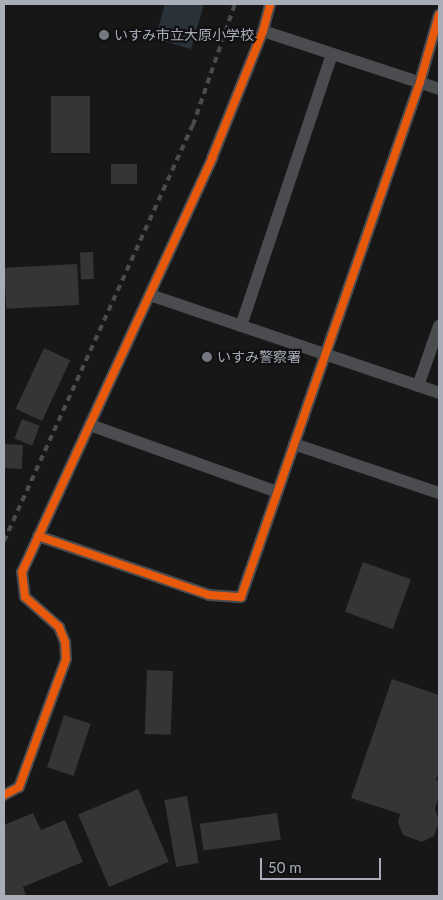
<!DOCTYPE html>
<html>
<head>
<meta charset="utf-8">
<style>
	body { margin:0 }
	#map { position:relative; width:443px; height:900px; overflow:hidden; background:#171717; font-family:Lato,"Noto Sans JP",sans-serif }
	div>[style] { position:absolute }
	.water>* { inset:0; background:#2a3239 }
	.building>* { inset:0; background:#353536; transform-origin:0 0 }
	.street>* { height:12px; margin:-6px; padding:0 6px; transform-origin:6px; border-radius:6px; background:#4b4c50 }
	.rail>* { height:4px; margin-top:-2px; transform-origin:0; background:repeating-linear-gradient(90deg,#4b4c4f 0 6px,transparent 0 11px) }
	.cycleway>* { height:8px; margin:-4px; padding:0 4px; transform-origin:4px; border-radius:4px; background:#e8590c }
	.dots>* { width:14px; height:14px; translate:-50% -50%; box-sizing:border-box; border:2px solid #111113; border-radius:50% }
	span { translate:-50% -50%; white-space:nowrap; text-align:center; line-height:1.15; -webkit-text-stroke:4.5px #111113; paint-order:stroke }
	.poi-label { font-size:14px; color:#a8adb8 }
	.left { translate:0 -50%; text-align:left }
	.frame { position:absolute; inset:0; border:5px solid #a8adb8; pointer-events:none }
	.scale { position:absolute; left:260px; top:858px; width:121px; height:22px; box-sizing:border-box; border:2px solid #a8adb8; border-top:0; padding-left:6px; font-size:15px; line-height:18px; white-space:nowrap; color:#a8adb8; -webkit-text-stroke:4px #111113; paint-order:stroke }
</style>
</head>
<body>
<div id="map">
	<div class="water">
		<div style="clip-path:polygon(165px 4px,204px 4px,191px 49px,155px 39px)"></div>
	</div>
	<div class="building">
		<div style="left:51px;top:96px;width:39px;height:57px"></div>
		<div style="left:111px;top:164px;width:26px;height:20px"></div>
		<div style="left:93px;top:252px;width:27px;height:13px;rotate:88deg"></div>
		<div style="left:77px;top:264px;width:41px;height:73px;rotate:87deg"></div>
		<div style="left:44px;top:348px;width:29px;height:67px;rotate:25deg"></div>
		<div style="left:22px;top:419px;width:19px;height:21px;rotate:21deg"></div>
		<div style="left:4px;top:444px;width:19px;height:24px;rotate:3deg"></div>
		<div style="left:363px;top:562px;width:51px;height:53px;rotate:20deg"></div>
		<div style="left:147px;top:670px;width:26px;height:64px;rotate:2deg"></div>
		<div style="clip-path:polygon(392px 679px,439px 695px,439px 770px,436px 780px,439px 781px,439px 795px,435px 809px,439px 822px,434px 836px,422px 842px,403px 835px,398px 822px,400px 814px,351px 798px)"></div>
		<div style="left:64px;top:715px;width:28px;height:55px;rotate:18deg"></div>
		<div style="left:138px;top:789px;width:79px;height:65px;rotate:67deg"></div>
		<div style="left:187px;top:796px;width:68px;height:23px;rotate:80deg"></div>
		<div style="clip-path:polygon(33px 813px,41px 830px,65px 820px,83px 862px,23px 887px,26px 896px,4px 896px,4px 825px)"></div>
		<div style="left:277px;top:813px;width:27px;height:78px;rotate:82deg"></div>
	</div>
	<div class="street">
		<div style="left:263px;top:31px;width:185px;rotate:18.2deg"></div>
		<div style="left:150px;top:295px;width:305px;rotate:18.7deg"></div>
		<div style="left:241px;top:326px;width:287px;rotate:-71.5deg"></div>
		<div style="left:418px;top:386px;width:64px;rotate:-70.7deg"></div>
		<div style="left:90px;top:425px;width:199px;rotate:19.7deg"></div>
		<div style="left:294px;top:444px;width:153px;rotate:18.7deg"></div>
		<div style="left:38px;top:536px;width:181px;rotate:19deg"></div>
		<div style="left:209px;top:595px;width:32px;rotate:4deg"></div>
		<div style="left:241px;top:597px;width:545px;rotate:-70.83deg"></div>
		<div style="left:420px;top:82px;width:70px;rotate:-74.2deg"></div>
		<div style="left:4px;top:795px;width:17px;rotate:-28deg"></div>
		<div style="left:19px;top:787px;width:136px;rotate:-69.8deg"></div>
		<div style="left:66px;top:659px;width:17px;rotate:-93deg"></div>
		<div style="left:65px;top:642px;width:16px;rotate:-112deg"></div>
		<div style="left:59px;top:627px;width:45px;rotate:-138.6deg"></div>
		<div style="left:25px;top:597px;width:25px;rotate:-97deg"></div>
		<div style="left:22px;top:572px;width:456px;rotate:-65.3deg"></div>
		<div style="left:212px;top:158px;width:137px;rotate:-68.1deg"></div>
		<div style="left:263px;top:31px;width:28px;rotate:-75deg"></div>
	</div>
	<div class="rail">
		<div style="left:4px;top:541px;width:457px;rotate:-65.6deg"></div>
		<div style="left:193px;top:125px;width:128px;rotate:-70.9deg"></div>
	</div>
	<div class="cycleway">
		<div style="left:38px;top:536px;width:181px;rotate:19deg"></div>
		<div style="left:209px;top:595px;width:32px;rotate:4deg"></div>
		<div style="left:241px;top:597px;width:545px;rotate:-70.83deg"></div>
		<div style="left:420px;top:82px;width:70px;rotate:-74.2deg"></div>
		<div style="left:4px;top:795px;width:17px;rotate:-28deg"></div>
		<div style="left:19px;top:787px;width:136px;rotate:-69.8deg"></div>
		<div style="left:66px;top:659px;width:17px;rotate:-93deg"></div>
		<div style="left:65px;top:642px;width:16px;rotate:-112deg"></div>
		<div style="left:59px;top:627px;width:45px;rotate:-138.6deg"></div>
		<div style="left:25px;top:597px;width:25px;rotate:-97deg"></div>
		<div style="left:22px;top:572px;width:456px;rotate:-65.3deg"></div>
		<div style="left:212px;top:158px;width:137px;rotate:-68.1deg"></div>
		<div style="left:263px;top:31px;width:28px;rotate:-75deg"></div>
	</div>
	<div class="dots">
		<div style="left:104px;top:35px;background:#757880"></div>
		<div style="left:207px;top:357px;background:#757880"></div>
	</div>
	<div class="poi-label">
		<span class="left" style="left:114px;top:35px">いすみ市立大原小学校</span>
		<span class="left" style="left:217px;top:357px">いすみ警察署</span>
	</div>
	<div class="frame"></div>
	<div class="scale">50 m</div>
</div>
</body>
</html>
